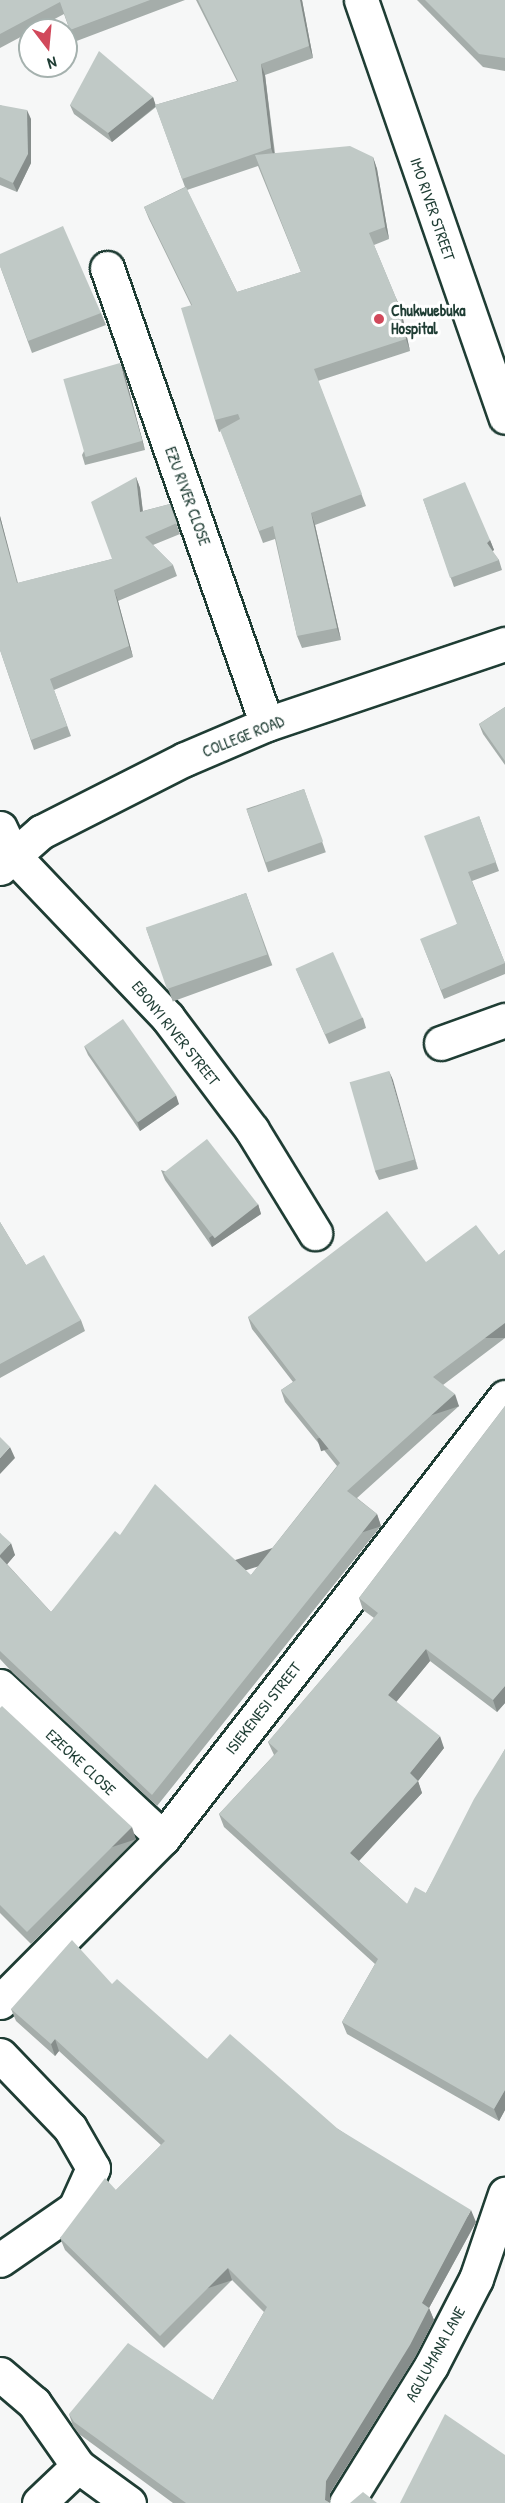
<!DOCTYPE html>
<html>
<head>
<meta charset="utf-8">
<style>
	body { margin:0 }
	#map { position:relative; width:505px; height:2503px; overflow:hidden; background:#f6f7f7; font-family:"Patrick Hand",sans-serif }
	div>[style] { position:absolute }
	.roads { filter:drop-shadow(2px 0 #1f3d34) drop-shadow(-2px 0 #1f3d34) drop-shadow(0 2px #1f3d34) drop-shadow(0 -2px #1f3d34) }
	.minor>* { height:33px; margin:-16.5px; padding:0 16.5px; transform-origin:16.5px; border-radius:16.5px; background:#fff }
	.tertiary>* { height:33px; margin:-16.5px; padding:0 16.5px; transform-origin:16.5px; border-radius:16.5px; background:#fff }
	.secondary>* { height:33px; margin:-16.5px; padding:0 16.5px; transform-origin:16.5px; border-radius:16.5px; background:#fff }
	.wall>* { inset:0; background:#a5adaa; transform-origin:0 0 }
	.shaded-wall>* { inset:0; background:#868d8b; transform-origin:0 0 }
	.building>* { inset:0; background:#c0c9c6; transform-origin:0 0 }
	.dots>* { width:16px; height:16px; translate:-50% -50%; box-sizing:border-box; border:3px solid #fff; border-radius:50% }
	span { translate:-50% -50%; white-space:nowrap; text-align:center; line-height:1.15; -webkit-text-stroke:6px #fff; paint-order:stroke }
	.street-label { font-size:16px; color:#1f3d34 }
	.poi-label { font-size:16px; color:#1f3d34; font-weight:700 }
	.left { translate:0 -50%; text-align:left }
	.north { position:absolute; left:18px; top:18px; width:60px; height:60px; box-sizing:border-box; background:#fff; border:2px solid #a5b1ae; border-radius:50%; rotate:164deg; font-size:16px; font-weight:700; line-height:24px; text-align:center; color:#1f3d34 }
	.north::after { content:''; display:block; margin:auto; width:21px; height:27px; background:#d1495b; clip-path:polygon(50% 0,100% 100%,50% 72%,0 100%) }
</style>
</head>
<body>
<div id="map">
	<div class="roads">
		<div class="minor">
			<div style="left:107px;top:268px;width:483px;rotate:70.7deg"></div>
			<div style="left:0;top:828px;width:29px;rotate:65deg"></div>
			<div style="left:12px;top:854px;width:226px;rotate:46.4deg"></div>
			<div style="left:168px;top:1018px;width:140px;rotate:53.1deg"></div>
			<div style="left:252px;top:1130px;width:121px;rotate:58.5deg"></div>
			<div style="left:441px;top:1043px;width:68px;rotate:-19.8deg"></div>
			<div style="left:0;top:1686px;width:223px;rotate:43deg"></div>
			<div style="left:0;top:2002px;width:231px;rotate:-45.2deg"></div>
			<div style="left:163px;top:1838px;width:558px;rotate:-52.21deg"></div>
			<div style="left:0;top:2055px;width:101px;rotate:46.2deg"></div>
			<div style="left:70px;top:2128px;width:46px;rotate:60.1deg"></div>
			<div style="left:93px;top:2168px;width:44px;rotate:114.2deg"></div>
			<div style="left:75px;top:2208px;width:91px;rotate:145.3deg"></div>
			<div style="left:0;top:2374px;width:45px;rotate:40.5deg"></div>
			<div style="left:34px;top:2403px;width:77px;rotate:55.1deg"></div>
			<div style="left:78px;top:2466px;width:63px;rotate:36deg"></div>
			<div style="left:39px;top:2503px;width:54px;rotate:-43.5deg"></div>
			<div style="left:346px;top:2503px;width:161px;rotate:-58.2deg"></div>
			<div style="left:431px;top:2366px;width:98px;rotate:-62.7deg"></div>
			<div style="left:476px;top:2279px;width:90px;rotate:-71.2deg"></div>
		</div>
		<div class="tertiary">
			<div style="left:361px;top:0;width:441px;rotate:70.9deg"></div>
		</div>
		<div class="secondary">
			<div style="left:0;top:868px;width:55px;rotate:-41.3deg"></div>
			<div style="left:41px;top:832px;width:161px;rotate:-26.9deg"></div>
			<div style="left:185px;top:759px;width:89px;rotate:-23.1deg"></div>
			<div style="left:267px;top:724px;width:251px;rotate:-18.6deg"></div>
		</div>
	</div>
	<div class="wall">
		<div style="clip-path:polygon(0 0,185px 0,74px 42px,64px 14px,34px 30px,30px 30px,30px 32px,0 48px)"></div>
		<div style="clip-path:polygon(evenodd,196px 0,302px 0,313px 58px,265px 75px,275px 153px,373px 157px,377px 169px,389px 239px,374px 245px,401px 310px,410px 351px,318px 381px,366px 506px,315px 525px,341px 640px,302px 648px,297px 636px,275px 539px,263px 543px,221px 431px,219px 432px,215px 420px,191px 305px,149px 219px,144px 207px,185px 187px,156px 107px,112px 142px,74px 114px,70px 105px,153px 97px,155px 105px,237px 81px,196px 0,258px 166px,301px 272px,237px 292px,187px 190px,258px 166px)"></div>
		<div style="clip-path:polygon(417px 0,505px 0,505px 71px,483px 67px)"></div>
		<div style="clip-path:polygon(0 105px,31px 119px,31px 163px,17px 192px,0 185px)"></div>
		<div style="clip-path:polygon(0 266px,101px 313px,106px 325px,32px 353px)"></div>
		<div style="clip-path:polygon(124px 372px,145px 450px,85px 465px,82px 455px)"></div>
		<div style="clip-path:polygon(136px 477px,140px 488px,143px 511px,170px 504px,180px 534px,153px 545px,173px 565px,177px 576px,118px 601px,133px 657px,54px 690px,71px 736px,34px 750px,0 650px,0 516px,18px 583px,112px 559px)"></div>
		<div style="clip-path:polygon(423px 499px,490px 540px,494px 550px,492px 551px,499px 560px,502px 570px,454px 587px)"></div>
		<div style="clip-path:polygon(505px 707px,505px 765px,483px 734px,479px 724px)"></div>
		<div style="left:304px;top:789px;width:67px;height:61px;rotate:71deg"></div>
		<div style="clip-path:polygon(479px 816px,499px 871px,472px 881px,505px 963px,505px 974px,444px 999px,424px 948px,457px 924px)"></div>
		<div style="left:246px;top:893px;width:77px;height:106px;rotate:70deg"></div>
		<div style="clip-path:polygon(296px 969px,363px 1018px,366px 1028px,329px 1044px)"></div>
		<div style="clip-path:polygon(84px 1046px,179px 1104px,140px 1131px,88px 1055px)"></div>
		<div style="clip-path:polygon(389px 1071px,418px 1169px,379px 1180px,375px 1171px)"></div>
		<div style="clip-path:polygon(161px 1170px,258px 1204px,261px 1214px,212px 1247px,165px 1180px)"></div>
		<div style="clip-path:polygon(0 1222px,26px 1265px,81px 1320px,85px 1331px,0 1378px)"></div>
		<div style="clip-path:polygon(505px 1250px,505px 1338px,443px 1385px,459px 1406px,357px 1498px,377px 1514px,381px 1526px,157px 1806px,13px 1673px,0 1659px,0 1533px,15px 1555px,7px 1564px,51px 1612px,120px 1535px,251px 1575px,337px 1466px,285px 1402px,281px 1390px,293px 1382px,252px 1329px,248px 1317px,426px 1262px,499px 1255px)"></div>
		<div style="clip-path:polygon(505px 1406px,505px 1703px,497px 1712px,430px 1661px,396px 1702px,444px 1748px,418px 1781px,422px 1793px,359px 1861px,407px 1904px,426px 1893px,505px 1749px,505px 2110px,499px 2121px,347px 2034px,342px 2022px,375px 1964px,224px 1827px,219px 1814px,274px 1755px,268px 1742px,374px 1618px,363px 1610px,359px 1598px)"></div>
		<div style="clip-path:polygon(0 1708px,136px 1839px,31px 1944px,0 1913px)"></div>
		<div style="clip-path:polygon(112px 1984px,207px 2059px,338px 2129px,476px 2222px,429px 2308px,434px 2320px,415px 2357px,330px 2493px,330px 2503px,173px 2503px,79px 2434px,73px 2426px,69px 2414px,213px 2400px,264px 2312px,232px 2280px,164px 2348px,65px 2250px,60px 2238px,116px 2190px,161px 2145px,59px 2051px,55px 2056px,16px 2021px,11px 2009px)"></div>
	</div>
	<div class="shaded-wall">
		<div style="clip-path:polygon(300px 0,302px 0,313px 58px,309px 46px)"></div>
		<div style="clip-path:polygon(261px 64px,265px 75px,275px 160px,271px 148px)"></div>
		<div style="clip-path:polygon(153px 97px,156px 106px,112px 142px,108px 133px)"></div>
		<div style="clip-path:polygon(27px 110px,31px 119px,31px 163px,17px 192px,13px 183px)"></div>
		<div style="clip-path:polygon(373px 157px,377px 169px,389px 239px,385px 227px)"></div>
		<div style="clip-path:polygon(396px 298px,401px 310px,410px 351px,406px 339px)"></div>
		<div style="clip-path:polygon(120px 363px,124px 372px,145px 450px,142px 441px)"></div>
		<div style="clip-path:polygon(136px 477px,140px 488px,144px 523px,140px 512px)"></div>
		<div style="clip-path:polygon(311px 513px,315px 525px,341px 640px,337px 628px)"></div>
		<div style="clip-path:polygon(0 516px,20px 594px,17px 583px,0 520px)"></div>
		<div style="clip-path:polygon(490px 540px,494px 550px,490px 553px,487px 543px)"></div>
		<div style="clip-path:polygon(114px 590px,118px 601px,133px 657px,129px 646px)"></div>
		<div style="clip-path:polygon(389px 1071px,393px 1080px,418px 1169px,415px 1159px)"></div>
		<div style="clip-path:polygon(176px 1095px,179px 1104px,140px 1131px,137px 1121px)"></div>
		<div style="clip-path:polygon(258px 1204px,261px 1214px,212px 1247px,209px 1238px)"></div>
		<div style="left:505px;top:1323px;width:15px;height:90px;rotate:90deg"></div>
		<div style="left:455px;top:1394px;width:13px;height:145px;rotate:72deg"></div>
		<div style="clip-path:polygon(10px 1447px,15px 1458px,0 1474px,0 1458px)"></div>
		<div style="left:377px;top:1514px;width:13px;height:360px;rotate:72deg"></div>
		<div style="clip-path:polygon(11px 1543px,15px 1555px,4px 1568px,0 1558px,0 1555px)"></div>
		<div style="clip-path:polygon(426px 1649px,430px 1661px,392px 1707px,388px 1695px)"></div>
		<div style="clip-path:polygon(505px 1686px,505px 1703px,497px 1712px,493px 1700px)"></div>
		<div style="clip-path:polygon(440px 1736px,444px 1748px,418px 1781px,422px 1793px,355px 1865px,350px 1853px,410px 1773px)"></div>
		<div style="left:132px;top:1827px;width:13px;height:148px;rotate:72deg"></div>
		<div style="clip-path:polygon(55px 2039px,59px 2051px,55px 2056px,51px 2044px)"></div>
		<div style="clip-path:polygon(505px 2090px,505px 2110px,499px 2121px,494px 2109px)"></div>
		<div style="clip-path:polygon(471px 2210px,476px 2222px,429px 2308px,434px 2320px,415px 2357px,330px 2493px,330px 2503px,325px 2500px,326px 2481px)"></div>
		<div style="left:228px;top:2268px;width:13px;height:96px;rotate:72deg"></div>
	</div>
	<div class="building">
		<div style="clip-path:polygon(0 0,150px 0,70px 30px,60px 2px,0 34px)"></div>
		<div style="clip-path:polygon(198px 0,300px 0,309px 46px,261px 64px,271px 148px,182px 179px,155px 105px,238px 81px)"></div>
		<div style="clip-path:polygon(425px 0,505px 0,505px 58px,479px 54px)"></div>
		<div style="clip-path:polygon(99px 51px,153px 97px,108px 133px,70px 105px)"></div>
		<div style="clip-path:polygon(0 105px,27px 110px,28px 154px,13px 183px,0 177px)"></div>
		<div style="clip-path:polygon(350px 146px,373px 157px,385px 227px,369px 233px,396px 298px,406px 339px,314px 369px,362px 494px,311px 513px,337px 628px,297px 636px,273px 526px,259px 531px,220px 430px,240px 419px,238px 414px,215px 420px,181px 308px,192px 305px,144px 207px,186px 187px,237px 292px,301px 272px,255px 155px)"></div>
		<div style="clip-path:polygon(63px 226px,101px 313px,28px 341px,0 266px,0 254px)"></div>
		<div style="left:120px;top:363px;width:81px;height:59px;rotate:74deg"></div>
		<div style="clip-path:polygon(136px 477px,140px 512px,170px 504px,177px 523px,145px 537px,173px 565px,114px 590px,129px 646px,50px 679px,67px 726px,31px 740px,0 650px,0 520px,17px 583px,112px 559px,91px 502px)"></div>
		<div style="clip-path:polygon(465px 482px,490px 540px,487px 543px,499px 560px,450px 578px,423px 499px)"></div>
		<div style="clip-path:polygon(505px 707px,505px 761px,479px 724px)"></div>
		<div style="left:304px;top:789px;width:56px;height:61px;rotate:70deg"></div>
		<div style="clip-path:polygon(479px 816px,496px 862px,468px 872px,505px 963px,441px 990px,420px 939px,457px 924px,424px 836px)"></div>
		<div style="left:246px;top:893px;width:65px;height:106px;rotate:71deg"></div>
		<div style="left:333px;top:952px;width:72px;height:41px;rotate:66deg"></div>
		<div style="left:123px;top:1019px;width:93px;height:47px;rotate:55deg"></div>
		<div style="left:389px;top:1071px;width:92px;height:41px;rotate:74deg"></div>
		<div style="left:207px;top:1139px;width:83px;height:55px;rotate:52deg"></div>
		<div style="clip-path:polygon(387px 1211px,426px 1262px,476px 1225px,499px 1255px,505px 1250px,505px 1323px,433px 1377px,455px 1394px,347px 1491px,377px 1514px,152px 1795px,0 1651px,0 1557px,51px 1612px,115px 1531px,120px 1535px,155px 1484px,251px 1575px,340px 1463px,281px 1390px,296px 1380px,248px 1317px)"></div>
		<div style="clip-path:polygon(0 1222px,26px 1265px,44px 1255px,81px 1320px,0 1364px)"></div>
		<div style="clip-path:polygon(505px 1406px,505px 1686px,493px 1700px,426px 1649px,388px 1695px,440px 1736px,410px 1773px,418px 1781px,350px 1853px,407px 1904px,415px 1887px,426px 1893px,474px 1799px,505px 1749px,505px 2090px,494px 2109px,342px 2022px,378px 1959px,219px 1814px,278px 1751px,268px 1742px,378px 1613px,359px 1598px)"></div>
		<div style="clip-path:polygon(0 1437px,10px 1447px,0 1458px)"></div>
		<div style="clip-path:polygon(0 1533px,11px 1543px,0 1555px)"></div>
		<div style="clip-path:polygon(2px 1706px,132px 1827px,27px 1932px,0 1905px,0 1708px)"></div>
		<div style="clip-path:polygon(72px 1940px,112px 1984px,117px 1979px,207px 2059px,230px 2034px,338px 2129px,471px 2210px,422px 2303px,429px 2308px,410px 2345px,326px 2481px,325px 2500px,330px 2503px,186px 2503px,74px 2422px,69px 2414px,128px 2343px,213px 2400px,267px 2307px,228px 2268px,160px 2336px,60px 2238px,105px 2178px,116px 2190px,165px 2141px,55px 2039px,51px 2044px,11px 2009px)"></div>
		<div style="clip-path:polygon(445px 2414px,505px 2455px,505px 2503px,400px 2503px)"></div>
		<div style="clip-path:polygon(363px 2492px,377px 2503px,350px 2503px)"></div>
	</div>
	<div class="dots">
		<div style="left:379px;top:319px;background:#d1495b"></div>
	</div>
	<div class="street-label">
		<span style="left:433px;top:209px;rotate:71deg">IMO RIVER STREET</span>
		<span style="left:188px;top:496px;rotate:70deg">EZU RIVER CLOSE</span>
		<span style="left:243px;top:736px;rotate:-22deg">COLLEGE ROAD</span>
		<span style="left:176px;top:1033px;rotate:51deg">EBONYI RIVER STREET</span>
		<span style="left:263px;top:1708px;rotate:-52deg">ISIEKENESI STREET</span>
		<span style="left:81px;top:1762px;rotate:43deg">EZEOKE CLOSE</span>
		<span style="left:435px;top:2354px;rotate:-61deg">AGULUMANA LANE</span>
	</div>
	<div class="poi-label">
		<span class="left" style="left:391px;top:319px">Chukwuebuka<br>Hospital</span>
	</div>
	<div class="north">N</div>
</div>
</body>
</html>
